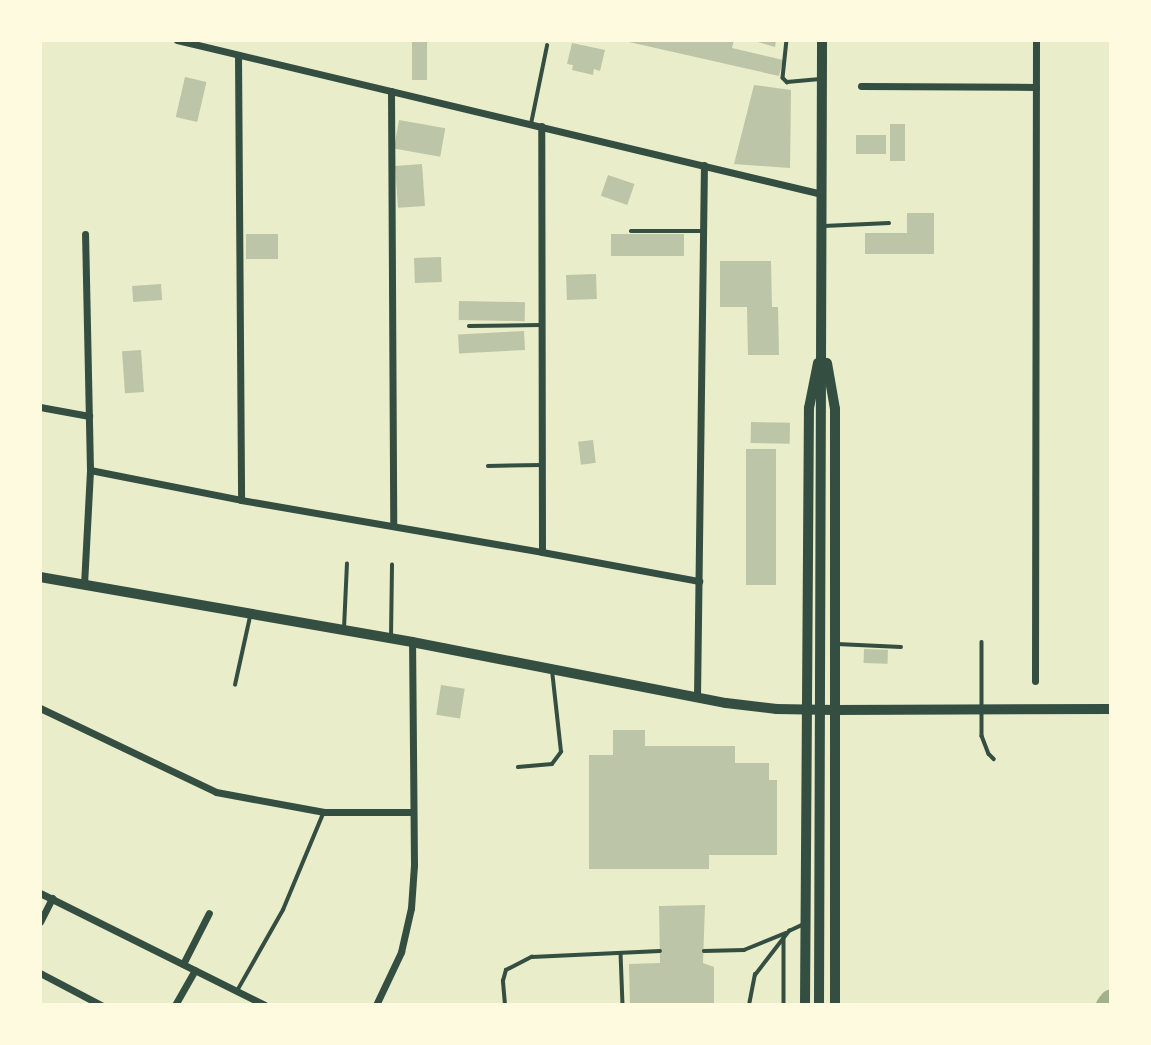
<!DOCTYPE html>
<html>
<head>
<meta charset="utf-8">
<style>
	body { margin:0 }
	#map { position:relative; width:1151px; height:1045px; overflow:hidden; background:#e9edc9; font-family:Montserrat,sans-serif }
	div>[style] { position:absolute }
	.river>* { height:23px; margin:-11.5px; padding:0 11.5px; transform-origin:11.5px; border-radius:11.5px; background:#a3b18a }
	.building>* { inset:0; background:#bcc5a7; transform-origin:0 0 }
	.service>* { height:3.5px; margin:-1.75px; padding:0 1.75px; transform-origin:1.75px; border-radius:1.75px; background:#344e41 }
	.minor>* { height:7px; margin:-3.5px; padding:0 3.5px; transform-origin:3.5px; border-radius:3.5px; background:#344e41 }
	.secondary>* { height:10px; margin:-5px; padding:0 5px; transform-origin:5px; border-radius:5px; background:#344e41 }
	.primary>* { height:10px; margin:-5px; padding:0 5px; transform-origin:5px; border-radius:5px; background:#344e41 }
	span { translate:-50% -50%; white-space:nowrap; text-align:center; line-height:1.15; -webkit-text-stroke:6px #fefae0; paint-order:stroke }
	.frame { position:absolute; inset:0; border:42px solid #fefae0; pointer-events:none }
</style>
</head>
<body>
<div id="map">
	<div class="river">
		<div style="left:1107px;top:1005px;width:6px;rotate:-51deg"></div>
	</div>
	<div class="building">
		<div style="left:412px;top:40px;width:15px;height:40px"></div>
		<div style="clip-path:polygon(620px 40px,734px 40px,732px 48px,783px 60px,779px 76px)"></div>
		<div style="clip-path:polygon(751px 40px,776px 40px,775px 47px)"></div>
		<div style="clip-path:polygon(572px 43px,605px 50px,600px 71px,594px 69px,593px 75px,572px 70px,573px 65px,567px 64px)"></div>
		<div style="left:185px;top:77px;width:22px;height:41px;rotate:13deg"></div>
		<div style="clip-path:polygon(754px 85px,791px 90px,790px 168px,734px 164px)"></div>
		<div style="left:399px;top:120px;width:47px;height:29px;rotate:10deg"></div>
		<div style="left:890px;top:124px;width:15px;height:37px"></div>
		<div style="left:856px;top:135px;width:30px;height:19px"></div>
		<div style="left:422px;top:164px;width:42px;height:27px;rotate:86deg"></div>
		<div style="left:608px;top:175px;width:28px;height:22px;rotate:19deg"></div>
		<div style="clip-path:polygon(907px 213px,934px 213px,934px 254px,865px 254px,865px 233px,907px 233px)"></div>
		<div style="left:246px;top:234px;width:32px;height:25px"></div>
		<div style="left:684px;top:234px;width:22px;height:73px;rotate:90deg"></div>
		<div style="left:441px;top:257px;width:25px;height:27px;rotate:88deg"></div>
		<div style="clip-path:polygon(720px 261px,771px 261px,772px 307px,778px 307px,779px 355px,748px 355px,747px 307px,720px 307px)"></div>
		<div style="left:596px;top:274px;width:25px;height:30px;rotate:88deg"></div>
		<div style="left:161px;top:284px;width:16px;height:29px;rotate:86deg"></div>
		<div style="left:459px;top:301px;width:66px;height:19px;rotate:1deg"></div>
		<div style="left:524px;top:331px;width:19px;height:66px;rotate:87deg"></div>
		<div style="left:141px;top:350px;width:42px;height:19px;rotate:86deg"></div>
		<div style="left:751px;top:422px;width:39px;height:21px;rotate:1deg"></div>
		<div style="left:593px;top:440px;width:23px;height:15px;rotate:83deg"></div>
		<div style="left:746px;top:449px;width:30px;height:136px"></div>
		<div style="left:864px;top:649px;width:24px;height:14px;rotate:2deg"></div>
		<div style="left:441px;top:685px;width:24px;height:30px;rotate:9deg"></div>
		<div style="clip-path:polygon(613px 730px,645px 730px,645px 746px,735px 746px,735px 763px,769px 763px,769px 780px,777px 780px,777px 855px,709px 855px,709px 869px,589px 869px,589px 755px,613px 755px)"></div>
		<div style="clip-path:polygon(705px 905px,703px 963px,714px 967px,714px 1005px,630px 1005px,629px 964px,660px 963px,659px 906px)"></div>
	</div>
	<div class="service">
		<div style="left:787px;top:40px;width:38px;rotate:96deg"></div>
		<div style="left:783px;top:78px;width:6px;rotate:45deg"></div>
		<div style="left:787px;top:82px;width:33px;rotate:-5deg"></div>
		<div style="left:531px;top:124px;width:80px;rotate:-78.4deg"></div>
		<div style="left:824px;top:226px;width:65px;rotate:-2.6deg"></div>
		<div style="left:631px;top:231px;width:72px"></div>
		<div style="left:469px;top:326px;width:71px;rotate:-0.8deg"></div>
		<div style="left:488px;top:466px;width:54px;rotate:-1.1deg"></div>
		<div style="left:344px;top:629px;width:65px;rotate:-87.4deg"></div>
		<div style="left:391px;top:637px;width:72px;rotate:-89.2deg"></div>
		<div style="left:982px;top:642px;width:94px;rotate:90deg"></div>
		<div style="left:982px;top:736px;width:19px;rotate:69deg"></div>
		<div style="left:989px;top:754px;width:7px;rotate:45deg"></div>
		<div style="left:837px;top:644px;width:64px;rotate:2.7deg"></div>
		<div style="left:235px;top:685px;width:70px;rotate:-77.6deg"></div>
		<div style="left:518px;top:767px;width:34px;rotate:-5deg"></div>
		<div style="left:552px;top:764px;width:15px;rotate:-53deg"></div>
		<div style="left:561px;top:752px;width:82px;rotate:-96.3deg"></div>
		<div style="left:784px;top:938px;width:67px;rotate:90deg"></div>
		<div style="left:704px;top:951px;width:40px;rotate:-1.4deg"></div>
		<div style="left:744px;top:950px;width:45px;rotate:-22deg"></div>
		<div style="left:621px;top:953px;width:52px;rotate:87.8deg"></div>
		<div style="left:237px;top:991px;width:93px;rotate:-60.4deg"></div>
		<div style="left:283px;top:910px;width:104px;rotate:-67.4deg"></div>
		<div style="left:505px;top:1005px;width:24px;rotate:-95deg"></div>
		<div style="left:503px;top:981px;width:11px;rotate:-75deg"></div>
		<div style="left:506px;top:970px;width:29px;rotate:-27deg"></div>
		<div style="left:532px;top:957px;width:128px;rotate:-2.7deg"></div>
		<div style="left:749px;top:1005px;width:31px;rotate:-79deg"></div>
		<div style="left:755px;top:975px;width:56px;rotate:-52.3deg"></div>
		<div style="left:789px;top:931px;width:17px;rotate:-25deg"></div>
	</div>
	<div class="minor">
		<div style="left:177px;top:40px;width:663px;rotate:13.43deg"></div>
		<div style="left:238px;top:55px;width:445px;rotate:89.6deg"></div>
		<div style="left:861px;top:86px;width:175px;rotate:0.3deg"></div>
		<div style="left:391px;top:91px;width:434px;rotate:89.7deg"></div>
		<div style="left:40px;top:407px;width:50px;rotate:10.4deg"></div>
		<div style="left:90px;top:470px;width:154px;rotate:11.2deg"></div>
		<div style="left:241px;top:500px;width:305px;rotate:9.8deg"></div>
		<div style="left:542px;top:552px;width:426px;rotate:-90.1deg"></div>
		<div style="left:542px;top:552px;width:160px;rotate:10.5deg"></div>
		<div style="left:84px;top:585px;width:115px;rotate:-87deg"></div>
		<div style="left:90px;top:470px;width:236px;rotate:-91.2deg"></div>
		<div style="left:1035px;top:681px;width:641px;rotate:-89.91deg"></div>
		<div style="left:697px;top:697px;width:532px;rotate:-89.25deg"></div>
		<div style="left:40px;top:708px;width:195px;rotate:25.5deg"></div>
		<div style="left:216px;top:792px;width:110px;rotate:10.5deg"></div>
		<div style="left:324px;top:812px;width:89px"></div>
		<div style="left:40px;top:893px;width:251px;rotate:26.5deg"></div>
		<div style="left:40px;top:922px;width:27px;rotate:-63deg"></div>
		<div style="left:183px;top:964px;width:57px;rotate:-63deg"></div>
		<div style="left:40px;top:973px;width:69px;rotate:27.7deg"></div>
		<div style="left:175px;top:1005px;width:40px;rotate:-60.3deg"></div>
		<div style="left:376px;top:1005px;width:59px;rotate:-64.7deg"></div>
		<div style="left:401px;top:952px;width:45px;rotate:-77.2deg"></div>
		<div style="left:411px;top:908px;width:43px;rotate:-86deg"></div>
		<div style="left:414px;top:865px;width:223px;rotate:-90.5deg"></div>
	</div>
	<div class="secondary">
		<div style="left:834px;top:710px;width:277px;rotate:-0.2deg"></div>
	</div>
	<div class="primary">
		<div style="left:827px;top:363px;width:47px;rotate:80.1deg"></div>
		<div style="left:835px;top:409px;width:596px;rotate:90deg"></div>
		<div style="left:40px;top:577px;width:378px;rotate:9.9deg"></div>
		<div style="left:412px;top:642px;width:320px;rotate:11deg"></div>
		<div style="left:726px;top:703px;width:51px;rotate:6.7deg"></div>
		<div style="left:777px;top:709px;width:57px;rotate:1deg"></div>
		<div style="left:805px;top:1005px;width:597px;rotate:-89.62deg"></div>
		<div style="left:809px;top:408px;width:46px;rotate:-78.7deg"></div>
		<div style="left:819px;top:1005px;width:965px;rotate:-89.82deg"></div>
	</div>
	<div class="frame"></div>
</div>
</body>
</html>
